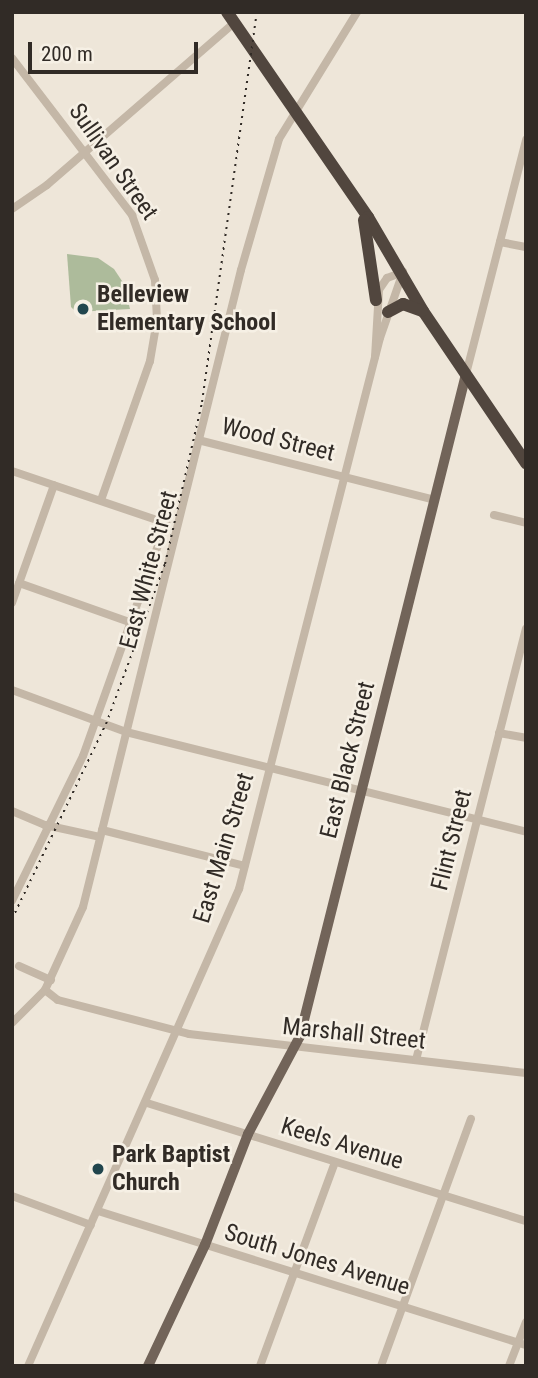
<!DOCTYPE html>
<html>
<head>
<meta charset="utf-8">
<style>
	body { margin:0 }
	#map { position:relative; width:538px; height:1378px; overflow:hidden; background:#eee6d9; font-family:"Roboto Condensed",sans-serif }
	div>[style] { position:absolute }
	.green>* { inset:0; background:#adbb9b }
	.minor>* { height:8px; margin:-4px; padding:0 4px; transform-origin:4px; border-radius:4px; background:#c4b7a7 }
	.major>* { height:10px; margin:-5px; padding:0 5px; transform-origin:5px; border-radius:5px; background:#726459 }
	.highway>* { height:12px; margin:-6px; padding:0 6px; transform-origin:6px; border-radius:6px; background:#51463e }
	.rail>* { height:2px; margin-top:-1px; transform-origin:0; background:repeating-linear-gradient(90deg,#312b26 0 2px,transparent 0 7px) }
	.dots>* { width:19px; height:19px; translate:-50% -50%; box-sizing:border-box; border:4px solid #f6f0e5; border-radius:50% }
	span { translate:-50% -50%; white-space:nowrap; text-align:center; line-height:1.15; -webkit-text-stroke:5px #f6f0e5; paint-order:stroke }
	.street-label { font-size:24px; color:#312b26 }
	.poi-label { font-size:24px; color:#312b26; font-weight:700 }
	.left { translate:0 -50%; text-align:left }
	.frame { position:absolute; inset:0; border:14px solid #312b26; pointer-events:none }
	.scale { position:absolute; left:28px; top:42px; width:170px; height:32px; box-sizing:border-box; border:4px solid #312b26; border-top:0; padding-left:9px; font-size:21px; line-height:24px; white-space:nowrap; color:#312b26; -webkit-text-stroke:5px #f6f0e5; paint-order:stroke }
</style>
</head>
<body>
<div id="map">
	<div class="green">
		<div style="clip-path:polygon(67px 254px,98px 258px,114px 269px,124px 284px,130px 309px,76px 312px,71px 307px)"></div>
	</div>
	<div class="minor">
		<div style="left:12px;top:58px;width:198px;rotate:52.6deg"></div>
		<div style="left:132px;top:215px;width:69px;rotate:70.5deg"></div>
		<div style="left:155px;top:280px;width:40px;rotate:87.1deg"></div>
		<div style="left:157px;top:320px;width:42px;rotate:99.7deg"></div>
		<div style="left:150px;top:361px;width:147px;rotate:109.4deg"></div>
		<div style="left:12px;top:209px;width:42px;rotate:-34.4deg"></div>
		<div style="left:47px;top:185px;width:247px;rotate:-40.9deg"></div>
		<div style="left:500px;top:242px;width:26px;rotate:11deg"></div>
		<div style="left:466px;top:374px;width:242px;rotate:-75.6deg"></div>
		<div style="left:202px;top:441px;width:240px;rotate:14.2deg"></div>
		<div style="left:12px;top:471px;width:163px;rotate:18.7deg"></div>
		<div style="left:166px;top:523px;width:247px;rotate:109.6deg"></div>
		<div style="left:83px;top:756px;width:161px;rotate:116.1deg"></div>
		<div style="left:494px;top:515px;width:33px;rotate:14deg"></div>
		<div style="left:19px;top:583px;width:120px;rotate:19.5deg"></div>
		<div style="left:12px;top:603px;width:125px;rotate:-70.4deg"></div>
		<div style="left:12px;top:690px;width:121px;rotate:20.2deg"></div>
		<div style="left:126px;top:732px;width:412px;rotate:14deg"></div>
		<div style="left:499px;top:733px;width:27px;rotate:10deg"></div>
		<div style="left:12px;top:811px;width:36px;rotate:23deg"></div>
		<div style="left:45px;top:825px;width:56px;rotate:12.3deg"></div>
		<div style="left:102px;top:830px;width:147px;rotate:14.1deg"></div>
		<div style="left:19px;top:966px;width:35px;rotate:24deg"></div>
		<div style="left:45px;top:990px;width:16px;rotate:38deg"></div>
		<div style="left:58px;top:1000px;width:135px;rotate:14.5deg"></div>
		<div style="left:189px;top:1034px;width:339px;rotate:6.6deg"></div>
		<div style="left:12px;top:1023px;width:47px;rotate:-45deg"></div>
		<div style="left:45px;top:990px;width:91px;rotate:-65.4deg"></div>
		<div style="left:83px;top:907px;width:656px;rotate:-76.07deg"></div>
		<div style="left:241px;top:270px;width:136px;rotate:-73.8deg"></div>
		<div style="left:279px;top:139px;width:149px;rotate:-58.4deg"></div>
		<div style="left:416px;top:1060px;width:445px;rotate:-75.7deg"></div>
		<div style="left:147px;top:1103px;width:397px;rotate:17.3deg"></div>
		<div style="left:12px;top:1196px;width:84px;rotate:20.2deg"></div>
		<div style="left:98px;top:1211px;width:448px;rotate:17.4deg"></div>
		<div style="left:28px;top:1366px;width:522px;rotate:-66.14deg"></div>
		<div style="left:239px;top:889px;width:569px;rotate:-75.65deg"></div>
		<div style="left:380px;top:338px;width:70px;rotate:-70.8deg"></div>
		<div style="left:403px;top:272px;width:17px;rotate:159deg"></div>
		<div style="left:387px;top:278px;width:14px;rotate:124deg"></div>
		<div style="left:379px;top:290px;width:67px;rotate:93.4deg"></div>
		<div style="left:260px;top:1366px;width:217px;rotate:-69.8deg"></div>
		<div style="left:381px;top:1366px;width:263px;rotate:-70deg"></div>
		<div style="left:509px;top:1366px;width:47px;rotate:-68.9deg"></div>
	</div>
	<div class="major">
		<div style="left:148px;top:1366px;width:134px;rotate:-64.8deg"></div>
		<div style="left:205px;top:1245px;width:119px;rotate:-68.8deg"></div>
		<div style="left:248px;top:1134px;width:111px;rotate:-62deg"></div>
		<div style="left:300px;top:1036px;width:682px;rotate:-75.92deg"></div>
	</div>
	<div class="highway">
		<div style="left:227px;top:12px;width:249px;rotate:55.5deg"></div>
		<div style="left:368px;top:217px;width:109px;rotate:59.7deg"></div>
		<div style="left:423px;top:311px;width:184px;rotate:55.9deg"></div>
		<div style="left:364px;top:220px;width:81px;rotate:81.5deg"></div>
		<div style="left:388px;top:312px;width:17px;rotate:-28deg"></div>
		<div style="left:403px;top:304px;width:20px;rotate:20deg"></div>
	</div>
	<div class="rail">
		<div style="left:12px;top:919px;width:216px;rotate:-64.3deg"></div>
		<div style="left:106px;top:724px;width:171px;rotate:-69.8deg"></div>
		<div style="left:165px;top:564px;width:166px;rotate:-77.1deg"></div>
		<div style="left:202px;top:402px;width:394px;rotate:-82deg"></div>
	</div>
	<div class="dots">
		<div style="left:83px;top:309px;background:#21464e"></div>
		<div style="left:98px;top:1169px;background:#21464e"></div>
	</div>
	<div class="street-label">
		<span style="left:113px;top:162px;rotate:55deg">Sullivan Street</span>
		<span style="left:278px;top:440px;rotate:14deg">Wood Street</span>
		<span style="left:149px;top:570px;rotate:-75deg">East White Street</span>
		<span style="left:348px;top:760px;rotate:-76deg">East Black Street</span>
		<span style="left:452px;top:840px;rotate:-76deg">Flint Street</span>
		<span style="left:224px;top:848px;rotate:-73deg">East Main Street</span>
		<span style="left:354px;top:1034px;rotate:6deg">Marshall Street</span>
		<span style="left:342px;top:1144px;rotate:17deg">Keels Avenue</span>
		<span style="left:317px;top:1260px;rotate:17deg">South Jones Avenue</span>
	</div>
	<div class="poi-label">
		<span class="left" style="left:97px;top:309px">Belleview<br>Elementary School</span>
		<span class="left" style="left:112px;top:1169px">Park Baptist<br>Church</span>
	</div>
	<div class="frame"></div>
	<div class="scale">200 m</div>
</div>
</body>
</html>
